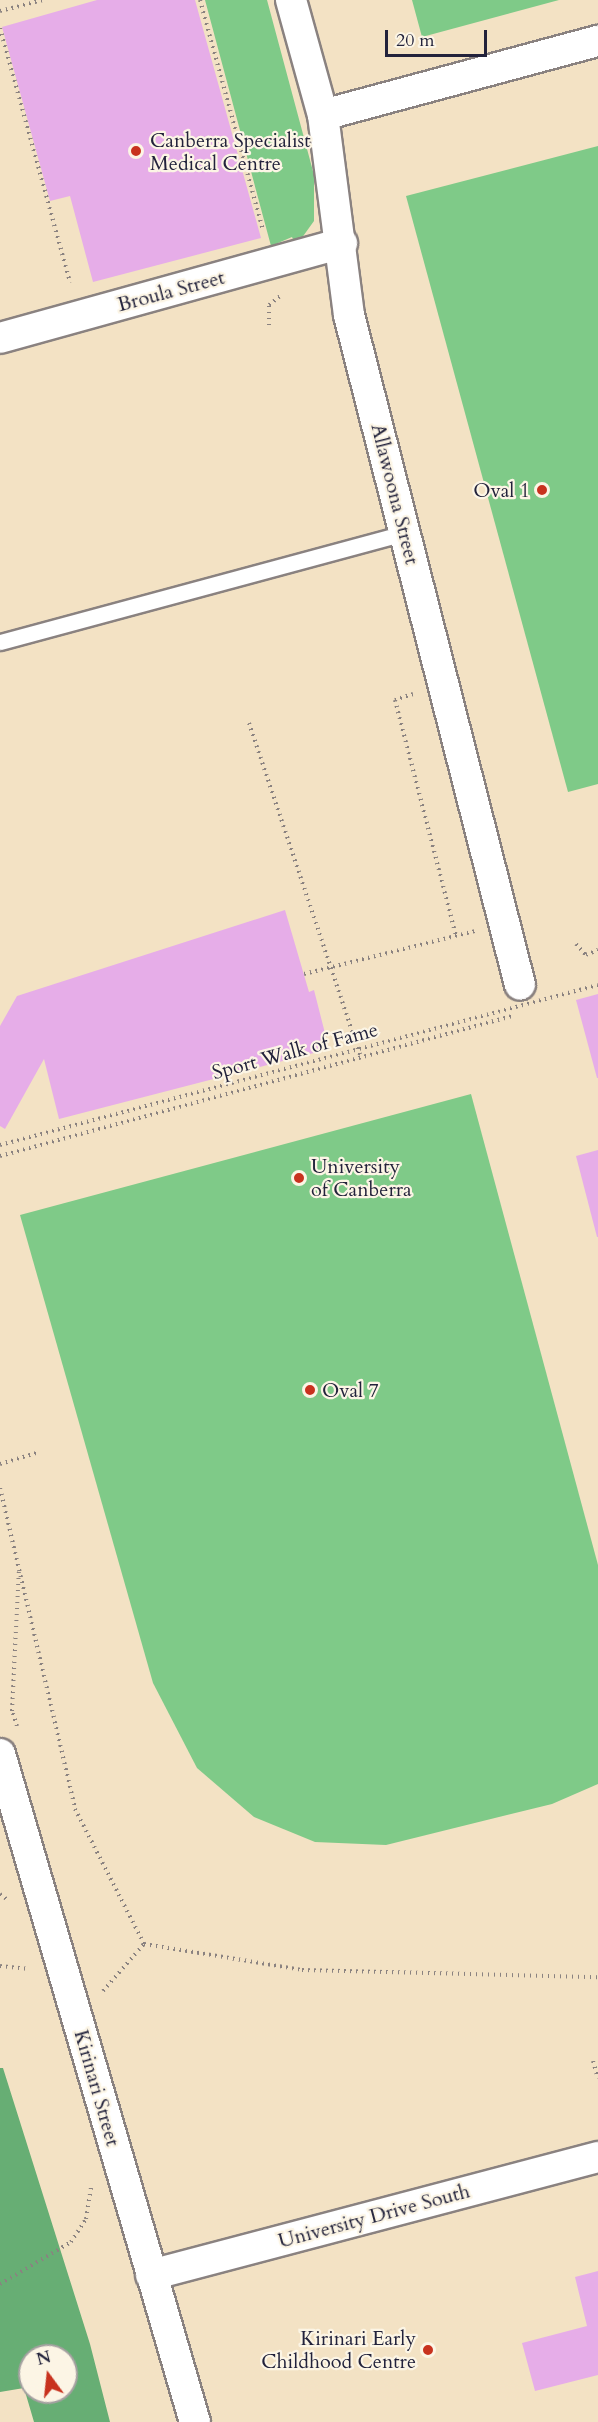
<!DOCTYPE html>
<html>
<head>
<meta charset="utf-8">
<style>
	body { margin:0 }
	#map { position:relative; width:598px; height:2422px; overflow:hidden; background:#f3e2c4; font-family:Cardo,serif }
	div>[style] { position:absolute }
	.green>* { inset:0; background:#7fca88 }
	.forest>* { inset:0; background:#67ae74 }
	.building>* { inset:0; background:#e6ade8 }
	.path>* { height:4px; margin-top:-2px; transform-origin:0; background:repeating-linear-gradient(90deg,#8a8280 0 1.5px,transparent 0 6px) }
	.roads { filter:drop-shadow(2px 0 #8a8280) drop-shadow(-2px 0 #8a8280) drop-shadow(0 2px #8a8280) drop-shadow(0 -2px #8a8280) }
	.lane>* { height:15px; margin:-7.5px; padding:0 7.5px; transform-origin:7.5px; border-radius:7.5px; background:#fff }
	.street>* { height:30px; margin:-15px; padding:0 15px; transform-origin:15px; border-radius:15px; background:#fff }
	.path-bridge>* { height:4px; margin-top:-2px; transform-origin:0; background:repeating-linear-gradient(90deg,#8a8280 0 1.5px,transparent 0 6px) }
	.dots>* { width:16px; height:16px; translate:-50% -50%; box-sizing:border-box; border:3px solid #fcf5e5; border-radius:50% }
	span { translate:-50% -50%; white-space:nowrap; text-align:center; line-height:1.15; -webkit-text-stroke:4.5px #fcf5e5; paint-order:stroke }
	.poi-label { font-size:20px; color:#22223b }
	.left { translate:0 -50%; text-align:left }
	.right { translate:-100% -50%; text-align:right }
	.street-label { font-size:20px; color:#22223b }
	.north { position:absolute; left:18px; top:2344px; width:60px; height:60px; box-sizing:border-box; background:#fcf5e5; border:2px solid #a5a1a1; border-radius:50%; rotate:345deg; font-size:16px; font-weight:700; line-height:24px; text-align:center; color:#22223b }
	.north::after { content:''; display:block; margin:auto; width:21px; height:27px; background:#c8321e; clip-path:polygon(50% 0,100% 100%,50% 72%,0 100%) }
	.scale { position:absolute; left:385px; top:30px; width:102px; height:27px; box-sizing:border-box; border:3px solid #22223b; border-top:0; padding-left:8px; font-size:18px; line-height:21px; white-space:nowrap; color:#22223b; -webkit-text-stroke:4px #fcf5e5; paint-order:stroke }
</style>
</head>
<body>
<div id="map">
	<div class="green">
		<div style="clip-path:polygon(205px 0,267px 0,314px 175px,314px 221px,296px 246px,292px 237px,271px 246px)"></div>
		<div style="clip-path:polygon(412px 0,559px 0,422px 37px)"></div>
		<div style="clip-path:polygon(598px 146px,598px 784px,568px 792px,406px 196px)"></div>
		<div style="clip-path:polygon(471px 1094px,598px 1565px,598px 1784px,552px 1804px,386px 1845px,315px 1842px,254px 1817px,197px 1768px,153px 1683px,20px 1215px)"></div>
	</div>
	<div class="forest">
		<div style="clip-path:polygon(evenodd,0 2068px,3px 2068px,90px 2344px,110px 2422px,34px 2422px,24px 2388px,0 2392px,0 2068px,30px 2356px,66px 2356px,66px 2392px,30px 2392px,30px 2356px)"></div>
	</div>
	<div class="building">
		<div style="clip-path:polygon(97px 0,195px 0,261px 238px,93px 282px,70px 196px,50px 201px,2px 27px)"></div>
		<div style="clip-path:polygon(285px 910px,309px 992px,314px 990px,329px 1049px,59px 1119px,44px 1059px,5px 1129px,0 1126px,0 1026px,17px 996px)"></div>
		<div style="clip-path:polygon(598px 994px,598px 1078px,597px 1078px,576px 1000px)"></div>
		<div style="clip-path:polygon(598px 1150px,598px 1237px,597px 1237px,576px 1156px)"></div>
		<div style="clip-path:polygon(598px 2271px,598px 2375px,535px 2391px,522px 2343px,587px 2326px,575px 2277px)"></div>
	</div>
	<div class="path">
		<div style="left:200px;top:0;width:239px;rotate:74.7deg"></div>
		<div style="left:0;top:11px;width:44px;rotate:-14.3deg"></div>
		<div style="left:0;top:28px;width:264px;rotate:74.6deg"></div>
		<div style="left:269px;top:325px;width:20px;rotate:-90deg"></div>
		<div style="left:269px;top:305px;width:14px;rotate:-39deg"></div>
		<div style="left:413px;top:694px;width:19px;rotate:162deg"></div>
		<div style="left:395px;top:700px;width:244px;rotate:75.5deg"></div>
		<div style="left:249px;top:723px;width:352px;rotate:71.5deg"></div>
		<div style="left:576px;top:944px;width:15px;rotate:48deg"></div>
		<div style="left:586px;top:955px;width:13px;rotate:-23deg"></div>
		<div style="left:304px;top:974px;width:176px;rotate:-14.1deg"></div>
		<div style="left:0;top:1156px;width:531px;rotate:-15.29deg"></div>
		<div style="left:0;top:1464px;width:39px;rotate:-17deg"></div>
		<div style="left:0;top:1488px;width:330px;rotate:76.8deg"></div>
		<div style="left:75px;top:1809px;width:152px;rotate:62.9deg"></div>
		<div style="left:17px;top:1726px;width:16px;rotate:-108deg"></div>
		<div style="left:12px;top:1711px;width:142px;rotate:-87.2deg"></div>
		<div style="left:0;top:1894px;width:11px;rotate:38deg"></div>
		<div style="left:144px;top:1944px;width:160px;rotate:9.3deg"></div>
		<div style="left:302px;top:1970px;width:296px;rotate:1.4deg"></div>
		<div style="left:0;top:1966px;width:29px;rotate:6deg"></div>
		<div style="left:103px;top:1991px;width:62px;rotate:-48.9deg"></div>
		<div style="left:593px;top:2061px;width:18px;rotate:74deg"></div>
		<div style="left:0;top:2284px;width:82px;rotate:-30.6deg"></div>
		<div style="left:71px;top:2242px;width:27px;rotate:-57deg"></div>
		<div style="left:86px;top:2219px;width:32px;rotate:-81deg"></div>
	</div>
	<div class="roads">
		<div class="lane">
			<div style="left:0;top:642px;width:419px;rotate:-15.1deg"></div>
		</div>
		<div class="street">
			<div style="left:291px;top:0;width:119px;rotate:74.5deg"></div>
			<div style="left:323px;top:115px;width:202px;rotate:82.6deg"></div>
			<div style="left:349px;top:315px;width:691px;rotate:75.68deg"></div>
			<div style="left:323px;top:115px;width:285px;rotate:-15.1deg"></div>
			<div style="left:0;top:338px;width:355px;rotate:-15.5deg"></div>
			<div style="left:0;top:1754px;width:696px;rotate:73.73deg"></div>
			<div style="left:151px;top:2275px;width:462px;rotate:-14.8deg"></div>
		</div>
	</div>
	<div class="path-bridge">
		<div style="left:0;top:1145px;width:619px;rotate:-14.98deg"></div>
	</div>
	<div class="dots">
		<div style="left:136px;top:151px;background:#c8321e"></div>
		<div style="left:542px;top:490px;background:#c8321e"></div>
		<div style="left:299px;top:1178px;background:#c8321e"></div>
		<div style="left:310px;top:1390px;background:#c8321e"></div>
		<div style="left:428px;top:2350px;background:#c8321e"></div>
	</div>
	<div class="poi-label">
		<span class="left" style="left:150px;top:152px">Canberra Specialist<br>Medical Centre</span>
		<span class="right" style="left:530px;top:490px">Oval 1</span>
		<span class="left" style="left:311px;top:1178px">University<br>of Canberra</span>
		<span class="left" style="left:322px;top:1390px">Oval 7</span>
		<span class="right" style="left:416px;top:2350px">Kirinari Early<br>Childhood Centre</span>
	</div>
	<div class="street-label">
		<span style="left:171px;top:291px;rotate:-15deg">Broula Street</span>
		<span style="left:395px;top:494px;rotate:76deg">Allawoona Street</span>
		<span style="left:295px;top:1051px;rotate:-15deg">Sport Walk of Fame</span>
		<span style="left:97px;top:2088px;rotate:74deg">Kirinari Street</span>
		<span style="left:374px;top:2216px;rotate:-15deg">University Drive South</span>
	</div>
	<div class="north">N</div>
	<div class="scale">20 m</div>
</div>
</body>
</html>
